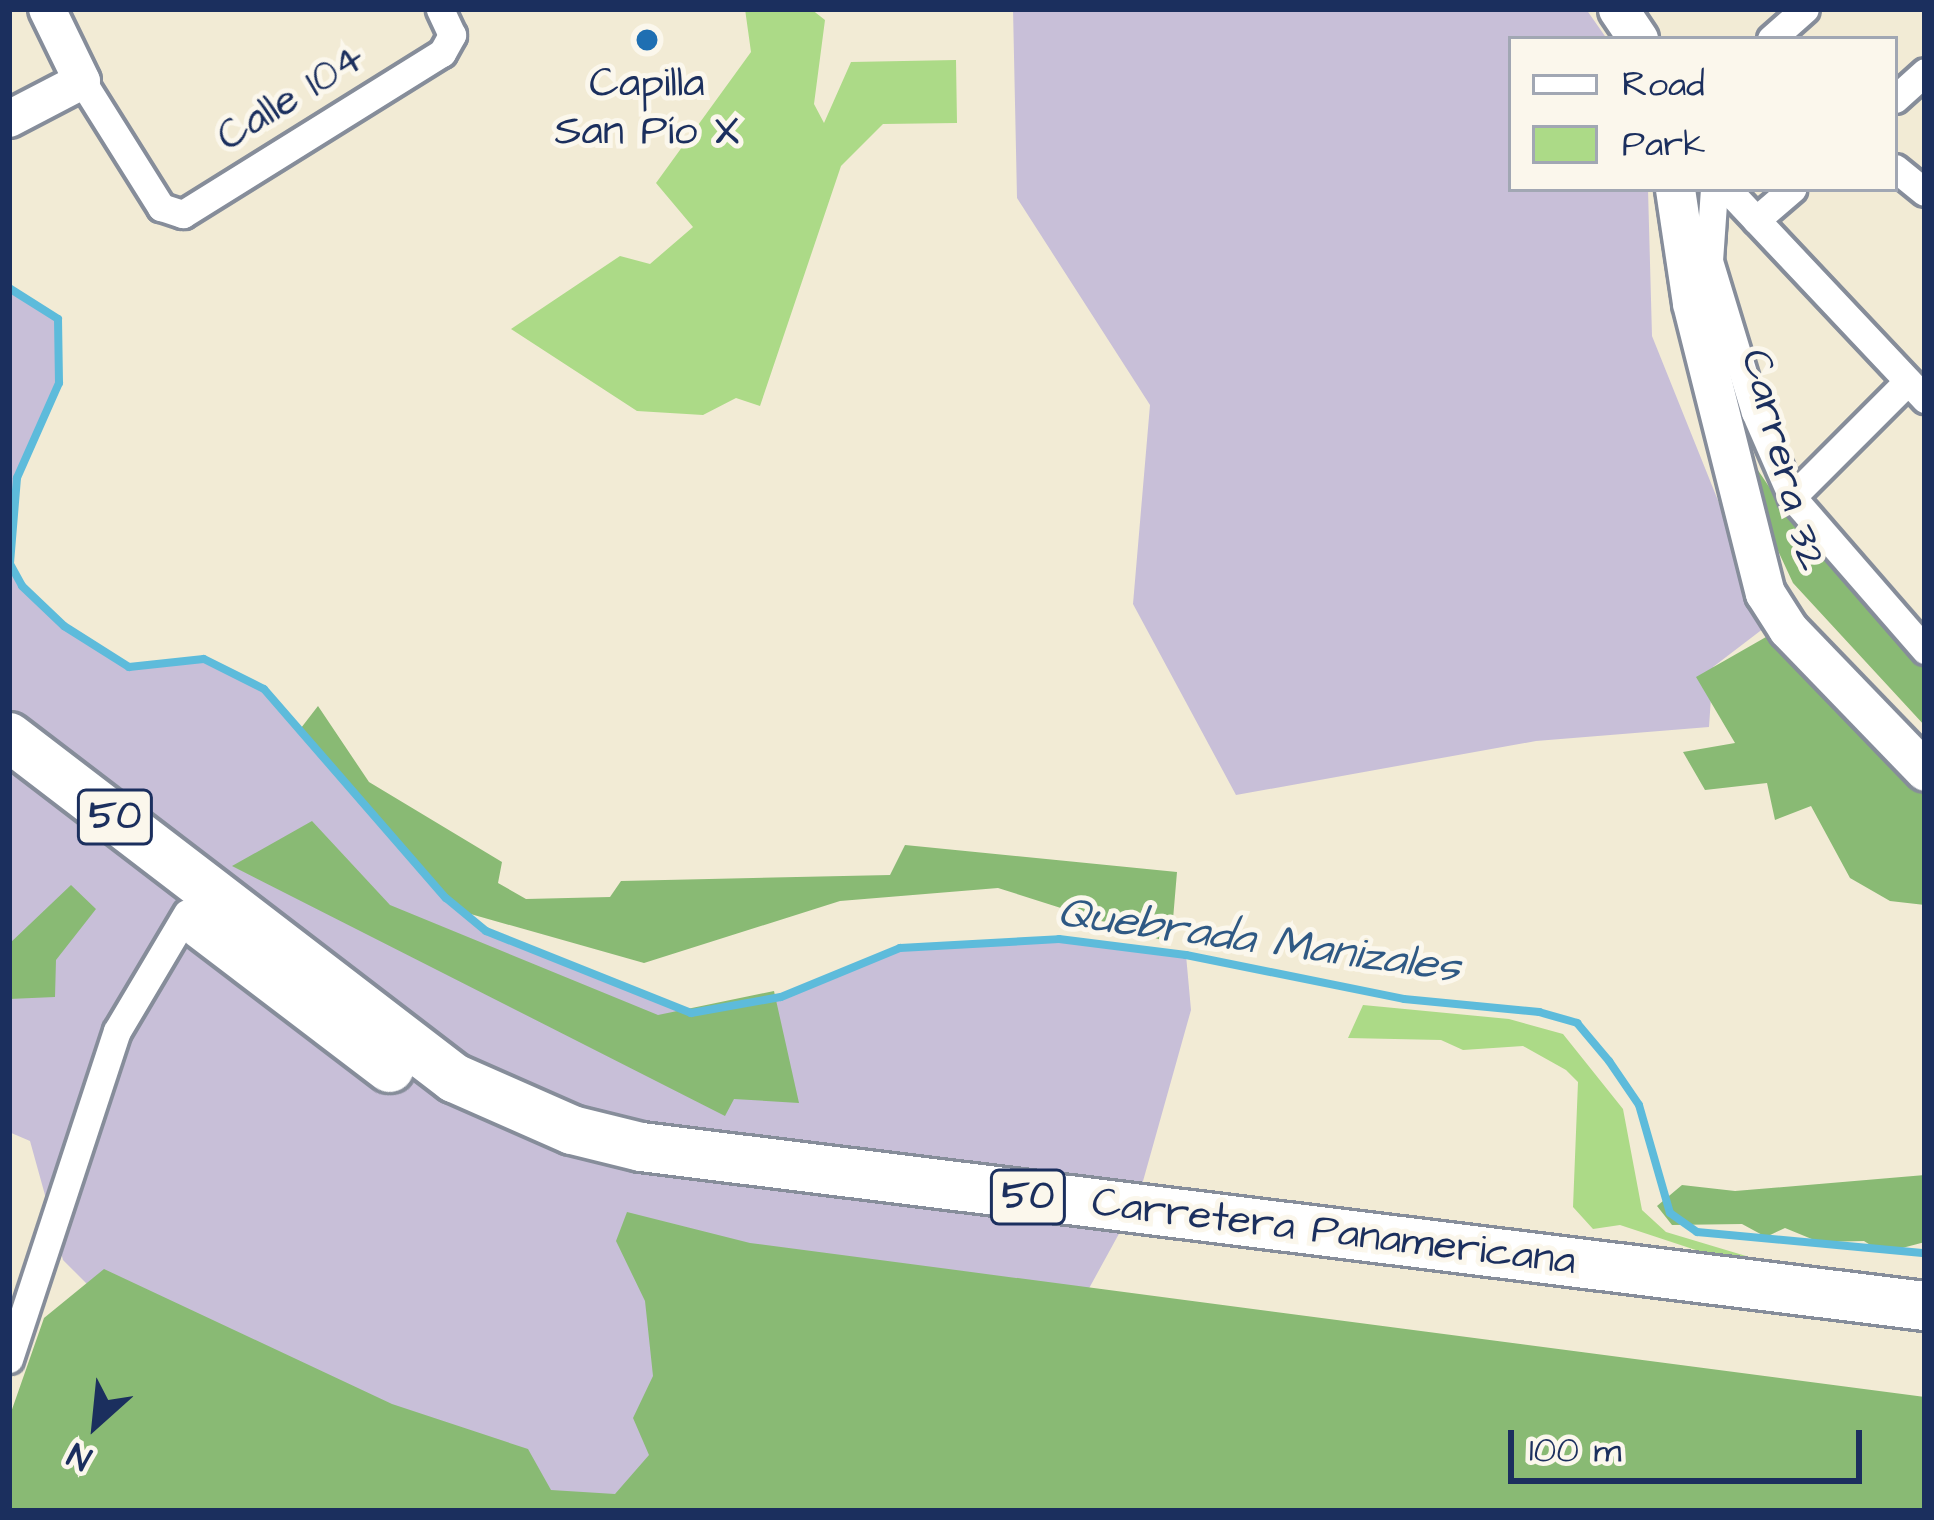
<!DOCTYPE html>
<html>
<head>
<meta charset="utf-8">
<style>
	body { margin:0 }
	#map { position:relative; width:1934px; height:1520px; overflow:hidden; background:#f2ebd5; font-family:"Architects Daughter",sans-serif }
	div>[style] { position:absolute }
	.industrial>* { inset:0; background:#c8bfd8 }
	.green>* { inset:0; background:#acda87 }
	.forest>* { inset:0; background:#89ba74 }
	.stream>* { height:8px; margin:-4px; padding:0 4px; transform-origin:4px; border-radius:4px; background:#5dbbdb }
	.roads { filter:drop-shadow(3px 0 #868d9a) drop-shadow(-3px 0 #868d9a) drop-shadow(0 3px #868d9a) drop-shadow(0 -3px #868d9a) }
	.minor>* { height:27px; margin:-13.5px; padding:0 13.5px; transform-origin:13.5px; border-radius:13.5px; background:#fff }
	.tertiary>* { height:36px; margin:-18px; padding:0 18px; transform-origin:18px; border-radius:18px; background:#fff }
	.secondary>* { height:39px; margin:-19.5px; padding:0 19.5px; transform-origin:19.5px; border-radius:19.5px; background:#fff }
	.trunk>* { height:48px; margin:-24px; padding:0 24px; transform-origin:24px; border-radius:24px; background:#fff }
	.dots>* { width:33px; height:33px; translate:-50% -50%; box-sizing:border-box; border:6px solid #fbf7ec; border-radius:50% }
	span { translate:-50% -50%; white-space:nowrap; text-align:center; line-height:1.15; -webkit-text-stroke:10px #fbf7ec; paint-order:stroke }
	.shield-label span { padding:3px 9px; background:#fbf7ec; border:3px solid; border-radius:9px; -webkit-text-stroke-width:0 }
	.shield-label { font-size:39px; color:#1b2f5e; font-weight:700 }
	.poi-label { font-size:42px; color:#1b2f5e }
	.street-label { font-size:42px; color:#1b2f5e }
	.water-label { font-size:45px; color:#2f5984; font-style:italic }
	.frame { position:absolute; inset:0; border:12px solid #1b2f5e; pointer-events:none }
	.legend { position:absolute; left:1508px; top:36px; width:390px; height:156px; box-sizing:border-box; background:#fbf7ec; border:3px solid #a1a7b3; margin:0; padding:15px 21px; list-style:none; font-size:36px; color:#1b2f5e }
	.legend li { display:flex; align-items:center; gap:24px; height:60px }
	.legend b { width:60px; border:3px solid #a1a7b3 }
	.north { position:absolute; left:36px; top:1364px; width:120px; height:120px; -webkit-text-stroke:9px #fbf7ec; paint-order:stroke; rotate:207deg; font-size:33px; font-weight:700; line-height:48px; text-align:center; color:#1b2f5e }
	.north::after { content:''; display:block; margin:auto; width:42px; height:54px; background:#1b2f5e; clip-path:polygon(50% 0,100% 100%,50% 72%,0 100%) }
	.scale { position:absolute; left:1508px; top:1430px; width:354px; height:54px; box-sizing:border-box; border:6px solid #1b2f5e; border-top:0; padding-left:15px; font-size:36px; line-height:42px; white-space:nowrap; color:#1b2f5e; -webkit-text-stroke:9px #fbf7ec; paint-order:stroke }
</style>
</head>
<body>
<div id="map">
	<div class="industrial">
		<div style="clip-path:polygon(1013px 9px,1586px 9px,1607px 39px,1511px 39px,1511px 189px,1648px 189px,1652px 336px,1768px 625px,1713px 667px,1709px 727px,1536px 741px,1236px 795px,1133px 604px,1150px 405px,1017px 198px)"></div>
		<div style="clip-path:polygon(9px 288px,58px 319px,59px 383px,17px 478px,10px 564px,22px 586px,64px 626px,128px 667px,204px 659px,264px 689px,446px 898px,486px 931px,692px 1013px,781px 997px,900px 948px,1059px 939px,1186px 955px,1191px 1010px,1138px 1199px,967px 1511px,314px 1511px,63px 1260px,30px 1141px,9px 1132px)"></div>
	</div>
	<div class="green">
		<div style="clip-path:polygon(745px 9px,811px 9px,825px 20px,814px 104px,824px 123px,851px 62px,956px 60px,957px 123px,883px 124px,841px 166px,760px 406px,736px 398px,703px 415px,637px 411px,511px 329px,620px 256px,650px 264px,693px 227px,656px 183px,751px 52px)"></div>
		<div style="clip-path:polygon(1363px 1005px,1509px 1019px,1563px 1034px,1623px 1109px,1642px 1210px,1666px 1232px,1746px 1256px,1723px 1259px,1620px 1225px,1593px 1229px,1573px 1207px,1578px 1082px,1566px 1070px,1523px 1046px,1463px 1050px,1441px 1040px,1348px 1038px)"></div>
	</div>
	<div class="forest">
		<div style="clip-path:polygon(1743px 448px,1790px 518px,1925px 669px,1925px 726px,1793px 583px,1758px 508px)"></div>
		<div style="clip-path:polygon(1773px 633px,1925px 787px,1925px 905px,1890px 901px,1850px 878px,1811px 806px,1775px 820px,1767px 783px,1705px 790px,1683px 752px,1735px 743px,1696px 677px)"></div>
		<div style="clip-path:polygon(318px 706px,369px 782px,502px 862px,498px 883px,526px 899px,610px 897px,621px 881px,890px 875px,905px 845px,1177px 872px,1171px 943px,998px 888px,840px 901px,644px 963px,460px 911px,301px 728px)"></div>
		<div style="clip-path:polygon(312px 821px,390px 905px,658px 1015px,774px 991px,799px 1103px,734px 1099px,725px 1116px,232px 866px)"></div>
		<div style="clip-path:polygon(71px 885px,96px 909px,56px 960px,55px 997px,9px 999px,9px 944px)"></div>
		<div style="clip-path:polygon(1925px 1175px,1925px 1242px,1883px 1253px,1864px 1241px,1819px 1242px,1785px 1228px,1766px 1237px,1742px 1224px,1672px 1225px,1657px 1206px,1682px 1185px,1735px 1191px)"></div>
		<div style="clip-path:polygon(627px 1212px,750px 1243px,1925px 1397px,1925px 1511px,9px 1511px,9px 1418px,44px 1318px,104px 1269px,392px 1404px,528px 1449px,551px 1490px,615px 1494px,649px 1455px,633px 1418px,653px 1376px,645px 1301px,616px 1241px)"></div>
	</div>
	<div class="stream">
		<div style="left:9px;top:288px;width:58px;rotate:32.3deg"></div>
		<div style="left:58px;top:319px;width:64px;rotate:89.1deg"></div>
		<div style="left:59px;top:383px;width:104px;rotate:113.9deg"></div>
		<div style="left:17px;top:478px;width:86px;rotate:94.7deg"></div>
		<div style="left:10px;top:564px;width:25px;rotate:61deg"></div>
		<div style="left:22px;top:586px;width:58px;rotate:43.6deg"></div>
		<div style="left:64px;top:626px;width:77px;rotate:32.2deg"></div>
		<div style="left:129px;top:667px;width:75px;rotate:-6.1deg"></div>
		<div style="left:204px;top:659px;width:67px;rotate:26.6deg"></div>
		<div style="left:264px;top:689px;width:277px;rotate:49deg"></div>
		<div style="left:446px;top:898px;width:52px;rotate:39.5deg"></div>
		<div style="left:486px;top:931px;width:221px;rotate:21.8deg"></div>
		<div style="left:691px;top:1013px;width:91px;rotate:-10.1deg"></div>
		<div style="left:781px;top:997px;width:129px;rotate:-22.4deg"></div>
		<div style="left:900px;top:948px;width:159px;rotate:-3.2deg"></div>
		<div style="left:1059px;top:939px;width:128px;rotate:7.2deg"></div>
		<div style="left:1186px;top:955px;width:222px;rotate:11.4deg"></div>
		<div style="left:1404px;top:999px;width:136px;rotate:5.5deg"></div>
		<div style="left:1539px;top:1012px;width:40px;rotate:16deg"></div>
		<div style="left:1577px;top:1023px;width:50px;rotate:49.9deg"></div>
		<div style="left:1609px;top:1061px;width:53px;rotate:55.7deg"></div>
		<div style="left:1639px;top:1105px;width:112px;rotate:74deg"></div>
		<div style="left:1670px;top:1213px;width:33px;rotate:35deg"></div>
		<div style="left:1697px;top:1232px;width:229px;rotate:5.3deg"></div>
	</div>
	<div class="roads">
		<div class="minor">
			<div style="left:1771px;top:39px;width:45px;rotate:-41.4deg"></div>
			<div style="left:82px;top:81px;width:149px;rotate:57.9deg"></div>
			<div style="left:161px;top:207px;width:23px;rotate:18deg"></div>
			<div style="left:183px;top:214px;width:305px;rotate:-31.9deg"></div>
			<div style="left:442px;top:53px;width:21px;rotate:-61deg"></div>
			<div style="left:452px;top:35px;width:29px;rotate:-115deg"></div>
			<div style="left:1895px;top:99px;width:40px;rotate:-42deg"></div>
			<div style="left:1895px;top:168px;width:38px;rotate:39deg"></div>
			<div style="left:1714px;top:189px;width:72px;rotate:94deg"></div>
			<div style="left:1709px;top:261px;width:158px;rotate:73.1deg"></div>
			<div style="left:1755px;top:412px;width:93px;rotate:66.5deg"></div>
			<div style="left:1792px;top:497px;width:203px;rotate:49deg"></div>
			<div style="left:1727px;top:189px;width:289px;rotate:46.7deg"></div>
			<div style="left:1756px;top:220px;width:48px;rotate:-40.7deg"></div>
			<div style="left:1792px;top:497px;width:161px;rotate:-45deg"></div>
			<div style="left:9px;top:1359px;width:345px;rotate:-71.8deg"></div>
			<div style="left:117px;top:1031px;width:137px;rotate:-59.3deg"></div>
		</div>
		<div class="tertiary">
			<div style="left:9px;top:119px;width:82px;rotate:-27.5deg"></div>
			<div style="left:82px;top:81px;width:80px;rotate:-115.9deg"></div>
		</div>
		<div class="secondary">
			<div style="left:1618px;top:9px;width:36px;rotate:56deg"></div>
			<div style="left:1675px;top:189px;width:115px;rotate:81.5deg"></div>
			<div style="left:1692px;top:303px;width:299px;rotate:75.9deg"></div>
			<div style="left:1765px;top:593px;width:43px;rotate:57.4deg"></div>
			<div style="left:1788px;top:629px;width:197px;rotate:46deg"></div>
		</div>
		<div class="trunk">
			<div style="left:9px;top:737px;width:561px;rotate:37.46deg"></div>
			<div style="left:454px;top:1078px;width:129px;rotate:23.8deg"></div>
			<div style="left:572px;top:1130px;width:71px;rotate:13.8deg"></div>
			<div style="left:641px;top:1147px;width:1294px;rotate:7.06deg"></div>
			<div style="left:202px;top:925px;width:236px;rotate:37.3deg"></div>
		</div>
	</div>
	<div class="dots">
		<div style="left:647px;top:40px;background:#1f6fb2"></div>
	</div>
	<div class="shield-label">
		<span style="left:115px;top:817px">50</span>
		<span style="left:1028px;top:1197px">50</span>
	</div>
	<div class="poi-label">
		<span style="left:647px;top:108px">Capilla<br>San Pío X</span>
	</div>
	<div class="street-label">
		<span style="left:291px;top:98px;rotate:-32deg">Calle 104</span>
		<span style="left:1783px;top:460px;rotate:75deg">Carrera 32</span>
		<span style="left:1334px;top:1232px;rotate:7deg">Carretera Panamericana</span>
	</div>
	<div class="water-label">
		<span style="left:1259px;top:941px;rotate:8deg">Quebrada Manizales</span>
	</div>
	<div class="frame"></div>
	<ul class="legend">
	<li><b style="height:15px;background:#fff"></b>Road</li>
	<li><b style="height:33px;background:#acda87"></b>Park</li>
	</ul>
	<div class="north">N</div>
	<div class="scale">100 m</div>
</div>
</body>
</html>
